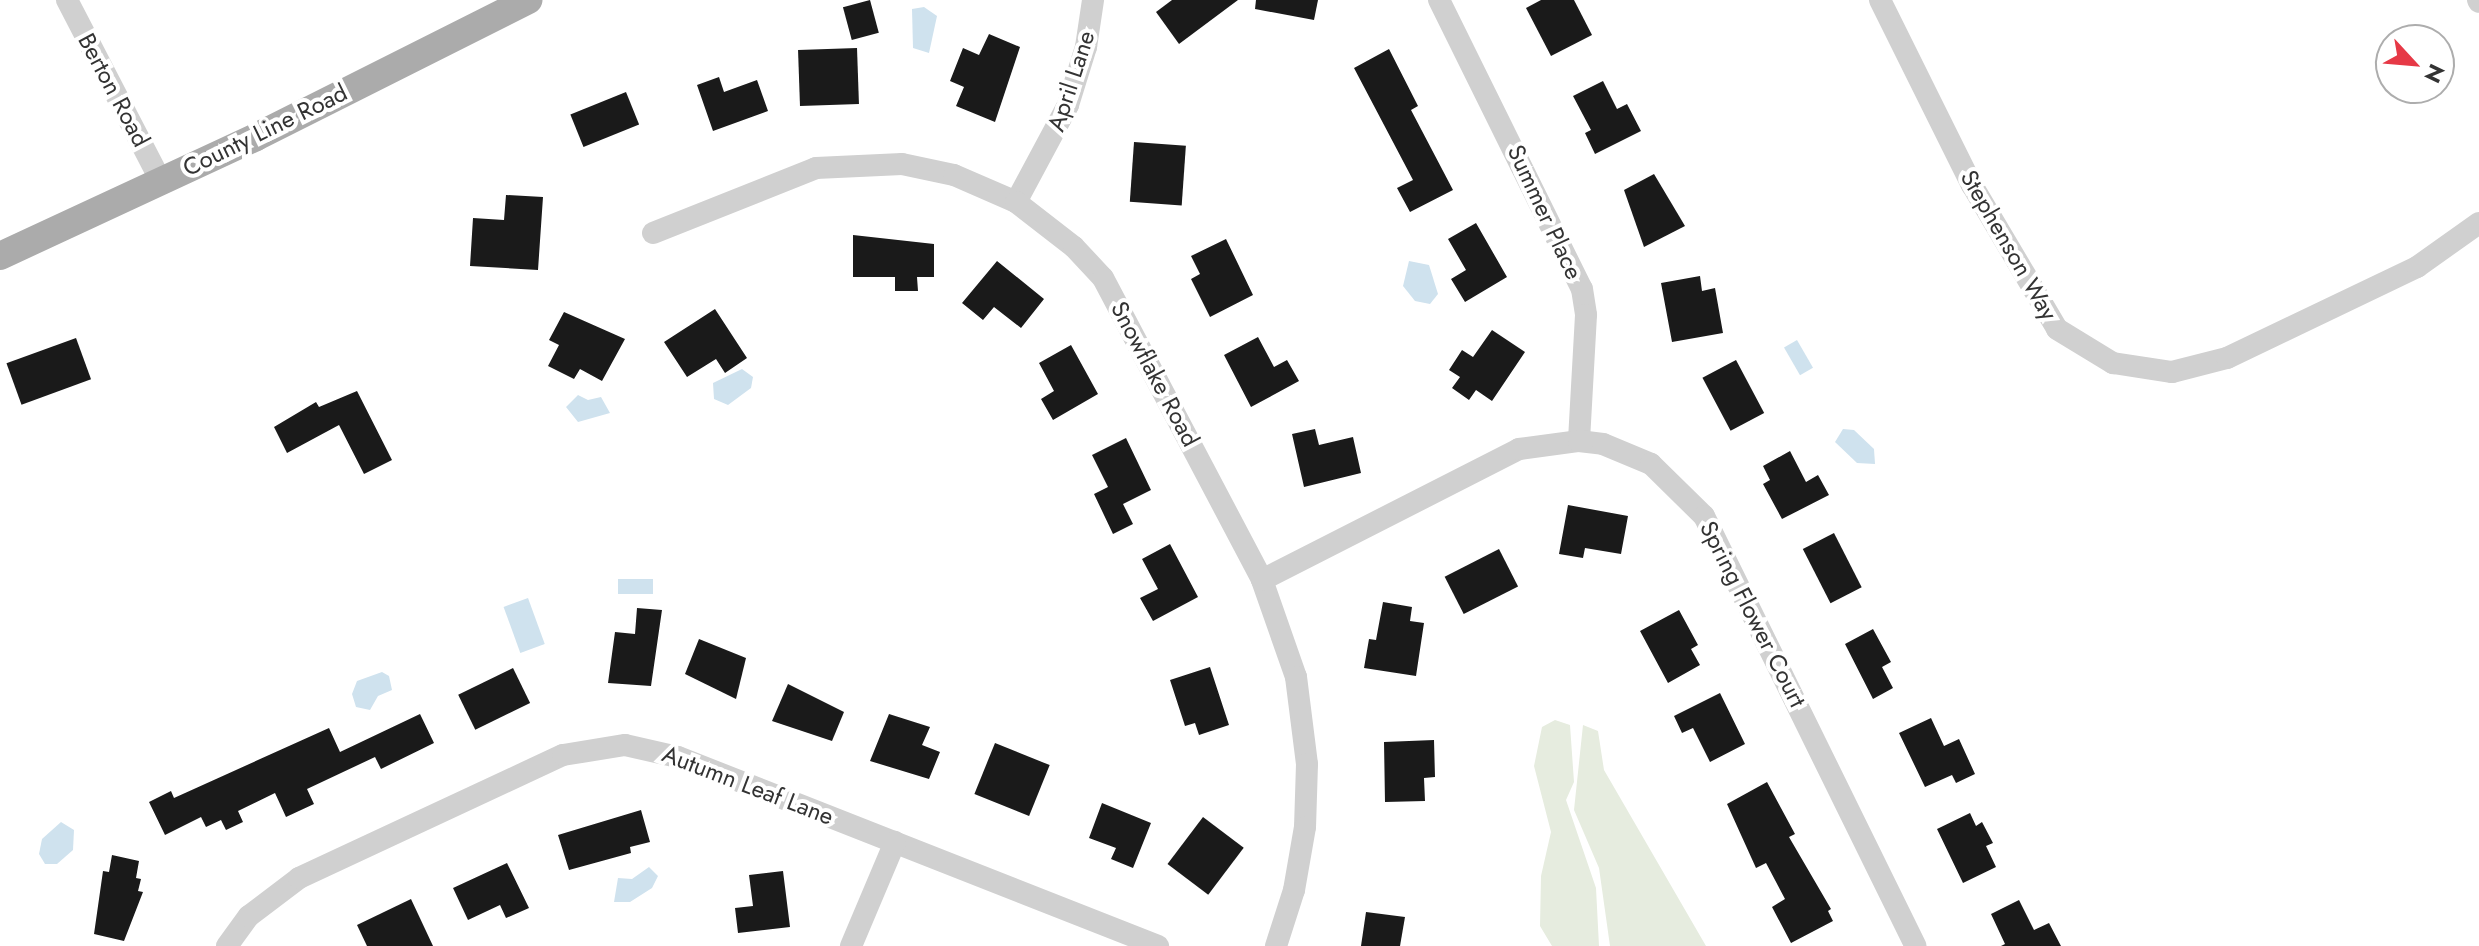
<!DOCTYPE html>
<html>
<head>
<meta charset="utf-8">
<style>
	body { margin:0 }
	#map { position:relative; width:2479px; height:946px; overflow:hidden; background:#fff; font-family:Jost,sans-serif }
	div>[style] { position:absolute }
	.green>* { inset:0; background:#e6ecdf }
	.water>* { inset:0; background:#cfe2ee; transform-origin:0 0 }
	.building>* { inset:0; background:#1a1a1a; transform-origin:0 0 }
	.minor>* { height:22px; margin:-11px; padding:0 11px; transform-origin:11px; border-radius:11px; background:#d0d0d0 }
	.major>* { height:28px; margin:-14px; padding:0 14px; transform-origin:14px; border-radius:14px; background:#ababab }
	span { translate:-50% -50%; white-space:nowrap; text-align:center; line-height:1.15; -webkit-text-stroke:8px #fff; paint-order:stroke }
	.street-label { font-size:24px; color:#333 }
	.north { position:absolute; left:2375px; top:24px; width:80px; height:80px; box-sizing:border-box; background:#fff; border:2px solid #adadad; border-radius:50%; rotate:116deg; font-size:22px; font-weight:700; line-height:32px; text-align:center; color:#333 }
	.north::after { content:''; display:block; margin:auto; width:28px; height:36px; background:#e63946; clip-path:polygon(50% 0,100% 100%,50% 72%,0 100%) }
</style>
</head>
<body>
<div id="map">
	<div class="green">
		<div style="clip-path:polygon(1555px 720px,1570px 725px,1574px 782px,1566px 800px,1596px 888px,1599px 946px,1552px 946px,1540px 926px,1541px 876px,1551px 832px,1534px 766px,1542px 727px)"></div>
		<div style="clip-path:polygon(1583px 725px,1598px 731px,1604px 770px,1706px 946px,1610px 946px,1599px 868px,1574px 810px)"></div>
	</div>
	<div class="water">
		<div style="clip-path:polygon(924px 7px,937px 16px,929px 53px,913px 48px,912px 9px)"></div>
		<div style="clip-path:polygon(1409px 261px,1429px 265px,1438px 294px,1430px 304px,1415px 301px,1403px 286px)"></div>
		<div style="left:1797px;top:340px;width:32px;height:15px;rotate:60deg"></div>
		<div style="clip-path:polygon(742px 369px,753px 377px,751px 388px,728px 405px,714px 399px,713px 383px)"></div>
		<div style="clip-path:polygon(578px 395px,588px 400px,601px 397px,610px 413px,578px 422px,566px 407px)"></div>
		<div style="clip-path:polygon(1843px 429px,1854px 430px,1874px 449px,1875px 464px,1857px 463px,1835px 442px)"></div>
		<div style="left:653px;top:579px;width:15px;height:35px;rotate:90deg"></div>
		<div style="left:528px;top:598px;width:49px;height:26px;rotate:70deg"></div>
		<div style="clip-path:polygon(382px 672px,389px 676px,392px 690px,378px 696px,370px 710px,356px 707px,352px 694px,357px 681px)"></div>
		<div style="clip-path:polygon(61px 822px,74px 830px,73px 850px,57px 864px,45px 864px,39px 854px,42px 839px)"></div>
		<div style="clip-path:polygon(649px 867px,658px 876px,652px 888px,630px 902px,614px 902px,618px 878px,632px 879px)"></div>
	</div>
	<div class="building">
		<div style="left:870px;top:0;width:34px;height:28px;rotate:75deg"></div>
		<div style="clip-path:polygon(1172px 0,1238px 0,1179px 44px,1156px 12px)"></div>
		<div style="clip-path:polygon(1256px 0,1318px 0,1314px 20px,1255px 9px)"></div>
		<div style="clip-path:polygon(1541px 0,1574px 0,1592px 35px,1551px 56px,1526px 8px)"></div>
		<div style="clip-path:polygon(989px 34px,1020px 47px,995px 122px,956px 106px,964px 87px,950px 81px,963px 48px,979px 55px)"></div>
		<div style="left:857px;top:48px;width:56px;height:59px;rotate:88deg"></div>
		<div style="clip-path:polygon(1389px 49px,1418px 106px,1411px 110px,1453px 190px,1410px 212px,1397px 188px,1413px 180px,1354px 68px)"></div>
		<div style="clip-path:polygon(719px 77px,724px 92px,757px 80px,768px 111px,713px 131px,697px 85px)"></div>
		<div style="clip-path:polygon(1603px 81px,1617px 109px,1627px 104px,1641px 131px,1595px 154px,1585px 133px,1591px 130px,1573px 96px)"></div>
		<div style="left:626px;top:92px;width:35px;height:60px;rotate:68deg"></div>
		<div style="left:1134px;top:142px;width:52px;height:60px;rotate:4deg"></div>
		<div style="clip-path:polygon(1654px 174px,1685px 226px,1644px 247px,1624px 190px)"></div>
		<div style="clip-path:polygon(506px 195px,543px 197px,538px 270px,470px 266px,473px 218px,504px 220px)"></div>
		<div style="clip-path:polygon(1476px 223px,1507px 277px,1465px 302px,1451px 279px,1466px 270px,1448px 239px)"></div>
		<div style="clip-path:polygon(853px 235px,934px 244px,934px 277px,917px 277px,918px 291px,895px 291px,895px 277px,853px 277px)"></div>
		<div style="clip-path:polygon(1226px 239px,1253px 295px,1210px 317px,1191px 279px,1200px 274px,1191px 256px)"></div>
		<div style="clip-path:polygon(997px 261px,1044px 299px,1021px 328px,994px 307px,983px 320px,962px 303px)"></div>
		<div style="clip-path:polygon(1700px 276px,1702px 291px,1715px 288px,1723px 333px,1672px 342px,1661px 283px)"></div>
		<div style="clip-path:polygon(715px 309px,747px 358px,725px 373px,716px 359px,687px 377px,664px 342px)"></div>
		<div style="clip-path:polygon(564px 312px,625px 339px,602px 381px,580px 369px,574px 379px,548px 366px,559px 345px,549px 340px)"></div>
		<div style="clip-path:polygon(1492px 330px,1525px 352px,1492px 401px,1476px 390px,1469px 400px,1452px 388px,1460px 377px,1449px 370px,1462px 350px,1473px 357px)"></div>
		<div style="clip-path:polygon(1258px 337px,1274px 367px,1287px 360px,1299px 381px,1251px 407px,1224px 355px)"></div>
		<div style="left:76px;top:338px;width:44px;height:74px;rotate:70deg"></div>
		<div style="clip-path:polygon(1071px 345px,1098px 394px,1053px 420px,1041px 399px,1054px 391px,1039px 363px)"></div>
		<div style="left:1736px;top:360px;width:60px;height:38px;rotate:62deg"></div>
		<div style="clip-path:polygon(357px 391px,392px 460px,364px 474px,339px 425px,287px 453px,274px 427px,316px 402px,319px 407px)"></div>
		<div style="clip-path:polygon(1315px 429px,1319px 445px,1353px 437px,1361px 473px,1304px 487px,1292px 434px)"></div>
		<div style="clip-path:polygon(1126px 438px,1151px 490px,1123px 504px,1133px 524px,1113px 534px,1094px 494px,1108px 487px,1092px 455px)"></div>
		<div style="clip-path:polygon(1790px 451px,1806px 482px,1818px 475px,1829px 495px,1782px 519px,1763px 484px,1770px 480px,1763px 466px)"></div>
		<div style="clip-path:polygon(1568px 505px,1628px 516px,1621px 554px,1585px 548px,1583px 558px,1559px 554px)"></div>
		<div style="left:1834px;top:533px;width:61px;height:35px;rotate:63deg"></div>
		<div style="clip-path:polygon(1170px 544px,1198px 597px,1153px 621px,1140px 598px,1158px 589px,1142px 559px)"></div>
		<div style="left:1499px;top:549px;width:42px;height:61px;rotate:63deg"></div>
		<div style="clip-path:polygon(1383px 602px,1412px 607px,1410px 621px,1424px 623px,1416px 676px,1364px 668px,1369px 639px,1376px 640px)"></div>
		<div style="clip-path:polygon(637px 608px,662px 610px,651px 686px,608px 683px,615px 632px,635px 634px)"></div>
		<div style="clip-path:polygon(1679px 610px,1698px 645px,1691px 649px,1700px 665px,1668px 683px,1640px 631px)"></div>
		<div style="clip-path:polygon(1873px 629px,1891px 662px,1882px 667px,1893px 688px,1873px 699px,1845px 644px)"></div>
		<div style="clip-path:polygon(699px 639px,746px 658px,736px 699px,685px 674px)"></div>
		<div style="clip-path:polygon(1210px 667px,1229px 725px,1199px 735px,1195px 723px,1185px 726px,1170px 680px)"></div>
		<div style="left:513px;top:668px;width:39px;height:61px;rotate:64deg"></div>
		<div style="clip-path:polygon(788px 684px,844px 712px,832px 741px,772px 721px)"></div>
		<div style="clip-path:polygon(1720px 693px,1745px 744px,1710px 762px,1693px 728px,1682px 733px,1674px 716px)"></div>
		<div style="clip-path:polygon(420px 714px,434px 743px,381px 769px,375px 757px,307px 789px,314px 804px,286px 817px,275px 793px,238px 811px,243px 822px,226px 830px,221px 820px,206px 827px,201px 817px,165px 835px,149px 802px,171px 791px,174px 798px,329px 728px,340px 752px)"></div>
		<div style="clip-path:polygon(889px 714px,930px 727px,922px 745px,940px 752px,929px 779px,870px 761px)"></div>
		<div style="clip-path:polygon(1931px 718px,1944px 746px,1959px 739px,1975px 774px,1956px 783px,1952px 775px,1925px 787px,1899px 733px)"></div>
		<div style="clip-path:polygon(1434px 740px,1435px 777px,1424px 778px,1425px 801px,1385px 802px,1384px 742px)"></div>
		<div style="left:995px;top:743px;width:59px;height:55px;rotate:22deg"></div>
		<div style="clip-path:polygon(1767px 782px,1795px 834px,1789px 837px,1831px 909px,1828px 911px,1833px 921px,1791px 943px,1772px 907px,1785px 899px,1766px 863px,1756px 868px,1727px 804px)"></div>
		<div style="clip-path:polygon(1102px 803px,1151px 823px,1133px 868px,1111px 859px,1116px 848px,1089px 838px)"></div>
		<div style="clip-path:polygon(641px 810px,650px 842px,630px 847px,631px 853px,569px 870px,558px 835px)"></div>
		<div style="clip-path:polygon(1970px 813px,1976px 826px,1982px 822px,1993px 843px,1986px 846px,1996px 867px,1963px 883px,1937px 829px)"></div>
		<div style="left:1203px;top:817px;width:51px;height:59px;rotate:37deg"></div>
		<div style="clip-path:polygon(112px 855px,139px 861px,136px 878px,141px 879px,138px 891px,143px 892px,124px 941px,94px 934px,103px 871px,109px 872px)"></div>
		<div style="clip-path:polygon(507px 863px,529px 908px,506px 918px,500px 905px,468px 920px,453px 888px)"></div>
		<div style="clip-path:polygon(783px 871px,790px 927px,738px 933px,735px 908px,753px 906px,749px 875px)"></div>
		<div style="clip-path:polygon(411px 899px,433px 946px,367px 946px,357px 925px)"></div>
		<div style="clip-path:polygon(2019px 900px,2034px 930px,2049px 923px,2061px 946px,2001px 946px,2005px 944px,1991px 914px)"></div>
		<div style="clip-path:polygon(1366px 912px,1405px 917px,1400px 946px,1361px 946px)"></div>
	</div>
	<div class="minor">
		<div style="left:67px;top:0;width:204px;rotate:62.6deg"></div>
		<div style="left:1439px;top:0;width:322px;rotate:63.7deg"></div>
		<div style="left:1582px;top:289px;width:26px;rotate:81deg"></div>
		<div style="left:1586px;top:315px;width:126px;rotate:93.2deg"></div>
		<div style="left:1880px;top:0;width:207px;rotate:63.6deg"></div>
		<div style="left:1972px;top:185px;width:167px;rotate:59.4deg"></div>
		<div style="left:2057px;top:329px;width:66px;rotate:31.3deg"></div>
		<div style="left:2113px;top:363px;width:60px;rotate:8.7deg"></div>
		<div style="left:2172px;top:372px;width:57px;rotate:-14.3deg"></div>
		<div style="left:2227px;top:358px;width:211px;rotate:-25.6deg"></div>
		<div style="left:2417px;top:267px;width:76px;rotate:-35.4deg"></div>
		<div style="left:2478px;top:0;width:2px;rotate:63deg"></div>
		<div style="left:1016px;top:202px;width:110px;rotate:-61.8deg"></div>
		<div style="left:1068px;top:105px;width:61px;rotate:-72.8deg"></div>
		<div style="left:1086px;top:47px;width:48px;rotate:-81.5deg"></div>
		<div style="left:653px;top:233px;width:175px;rotate:-21.7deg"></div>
		<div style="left:816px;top:168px;width:86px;rotate:-2.7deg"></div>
		<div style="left:902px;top:164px;width:53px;rotate:11.9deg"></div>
		<div style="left:954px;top:175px;width:68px;rotate:23.5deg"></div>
		<div style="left:1016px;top:202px;width:73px;rotate:37.8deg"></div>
		<div style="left:1074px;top:247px;width:42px;rotate:46.9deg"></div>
		<div style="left:1103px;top:278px;width:341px;rotate:62.2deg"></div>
		<div style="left:1262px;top:580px;width:103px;rotate:70.7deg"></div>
		<div style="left:1296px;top:677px;width:88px;rotate:82.8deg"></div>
		<div style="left:1307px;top:764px;width:63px;rotate:91.8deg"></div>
		<div style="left:1305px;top:827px;width:64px;rotate:99.9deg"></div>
		<div style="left:1294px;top:890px;width:59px;rotate:107.8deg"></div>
		<div style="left:1262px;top:580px;width:288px;rotate:-27deg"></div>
		<div style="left:1519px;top:449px;width:61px;rotate:-7.6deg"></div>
		<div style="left:1579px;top:441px;width:24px;rotate:7deg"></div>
		<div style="left:1603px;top:444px;width:52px;rotate:22.6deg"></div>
		<div style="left:1651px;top:464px;width:74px;rotate:44.5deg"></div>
		<div style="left:1704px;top:516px;width:479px;rotate:63.8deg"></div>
		<div style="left:227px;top:946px;width:37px;rotate:-54deg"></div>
		<div style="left:249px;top:916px;width:63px;rotate:-37.2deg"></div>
		<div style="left:299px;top:878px;width:291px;rotate:-25deg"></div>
		<div style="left:563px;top:755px;width:63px;rotate:-9.2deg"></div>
		<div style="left:625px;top:745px;width:54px;rotate:12.8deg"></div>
		<div style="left:678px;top:757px;width:516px;rotate:21.49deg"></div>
		<div style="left:851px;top:946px;width:113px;rotate:-67.1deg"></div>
	</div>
	<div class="major">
		<div style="left:0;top:256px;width:282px;rotate:-24.9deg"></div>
		<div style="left:256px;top:137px;width:305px;rotate:-26.7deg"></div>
	</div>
	<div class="street-label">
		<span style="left:1071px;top:81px;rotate:-72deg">April Lane</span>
		<span style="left:114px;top:90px;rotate:62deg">Berton Road</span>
		<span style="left:265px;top:130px;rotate:-26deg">County Line Road</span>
		<span style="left:1545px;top:212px;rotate:65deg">Summer Place</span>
		<span style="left:2009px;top:245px;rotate:60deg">Stephenson Way</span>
		<span style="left:1155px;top:374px;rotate:62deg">Snowflake Road</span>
		<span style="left:1753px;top:614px;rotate:63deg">Spring Flower Court</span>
		<span style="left:748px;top:785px;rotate:21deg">Autumn Leaf Lane</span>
	</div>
	<div class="north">N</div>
</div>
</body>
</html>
